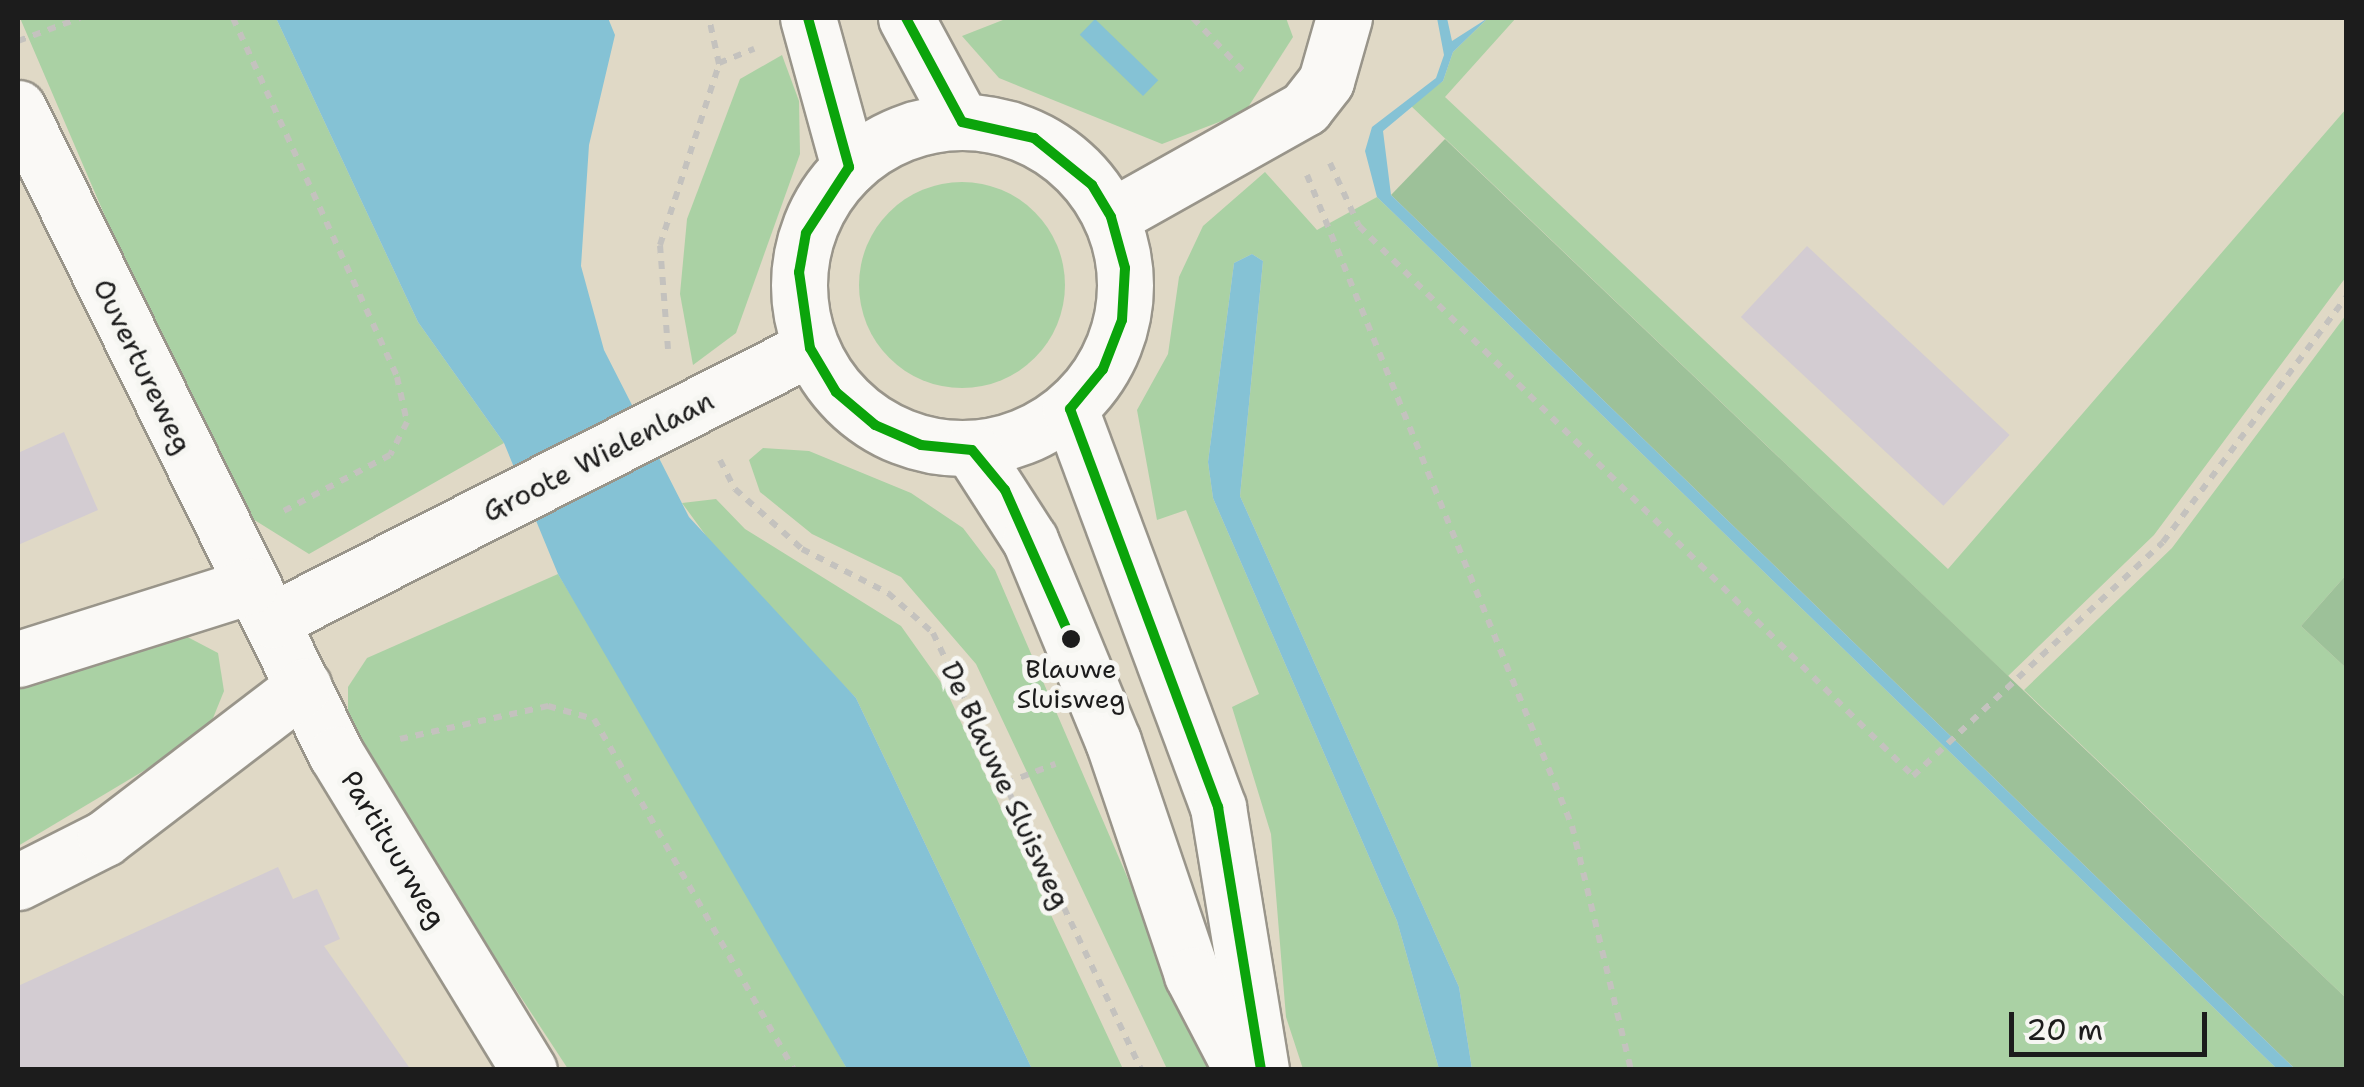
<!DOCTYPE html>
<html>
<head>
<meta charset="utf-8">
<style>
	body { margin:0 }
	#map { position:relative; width:2364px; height:1087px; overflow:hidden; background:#e0d9c6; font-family:"Shantell Sans",sans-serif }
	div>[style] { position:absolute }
	.green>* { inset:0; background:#aad1a4 }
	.round { border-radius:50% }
	.forest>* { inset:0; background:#9dc199 }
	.water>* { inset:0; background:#85c2d5; transform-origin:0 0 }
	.building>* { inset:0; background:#d3ccd2; transform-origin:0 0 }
	.path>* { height:6px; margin-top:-3px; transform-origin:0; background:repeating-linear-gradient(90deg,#c4c2be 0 8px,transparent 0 16px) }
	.roads { filter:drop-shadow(2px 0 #99958a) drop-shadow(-2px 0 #99958a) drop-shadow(0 2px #99958a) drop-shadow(0 -2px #99958a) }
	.minor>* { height:55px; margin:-27.5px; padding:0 27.5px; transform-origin:27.5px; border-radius:27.5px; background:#faf9f6 }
	.secondary>* { height:55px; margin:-27.5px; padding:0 27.5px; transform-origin:27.5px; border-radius:27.5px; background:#faf9f6 }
	.secondary>.ring { margin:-27.5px; padding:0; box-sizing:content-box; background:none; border:55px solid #faf9f6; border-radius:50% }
	.bus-1>* { height:10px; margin:-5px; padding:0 5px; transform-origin:5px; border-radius:5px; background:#0ba40b }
	.dots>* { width:28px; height:28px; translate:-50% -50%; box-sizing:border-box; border:5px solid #f6f6f2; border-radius:50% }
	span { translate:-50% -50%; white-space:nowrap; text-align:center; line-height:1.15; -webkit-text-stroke:10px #f6f6f2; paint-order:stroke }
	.bus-label { font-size:26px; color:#1c1c1c }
	.street-label { font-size:28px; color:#1c1c1c }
	.frame { position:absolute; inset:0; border:20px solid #1c1c1c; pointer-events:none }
	.scale { position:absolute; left:2009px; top:1012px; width:198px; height:45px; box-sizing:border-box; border:5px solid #1c1c1c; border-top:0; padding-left:12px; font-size:30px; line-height:35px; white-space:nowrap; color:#1c1c1c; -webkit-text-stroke:8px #f6f6f2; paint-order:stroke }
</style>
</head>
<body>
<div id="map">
	<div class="green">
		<div style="clip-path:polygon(20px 18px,276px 18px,418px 322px,504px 443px,309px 554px,251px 518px,144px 307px)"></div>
		<div style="clip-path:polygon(1008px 18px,1286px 18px,1293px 37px,1245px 112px,1162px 144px,999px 78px,962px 36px)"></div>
		<div style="clip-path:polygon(1488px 18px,1516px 18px,1445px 97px,1948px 569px,2346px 109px,2346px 277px,2154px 535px,2008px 676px,1410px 105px,1443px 81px,1453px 52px)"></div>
		<div style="clip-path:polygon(782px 55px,799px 101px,800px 154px,736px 333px,693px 365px,680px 294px,687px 219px,740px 79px)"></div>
		<div style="clip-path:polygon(1265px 172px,1317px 230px,1377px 197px,2277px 1069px,1472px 1069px,1459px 987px,1240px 496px,1263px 261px,1252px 254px,1234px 263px,1208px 462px,1213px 498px,1397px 921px,1439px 1069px,1303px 1069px,1286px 1017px,1271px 834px,1232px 707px,1259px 694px,1186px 510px,1157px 520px,1137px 410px,1168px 354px,1179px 277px,1203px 226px)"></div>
		<div class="round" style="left:859px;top:182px;width:206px;height:206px"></div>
		<div style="clip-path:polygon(2346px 315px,2346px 575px,2301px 626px,2346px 668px,2346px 998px,2024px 690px,2172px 548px)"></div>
		<div style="clip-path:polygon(763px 448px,809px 451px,911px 493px,963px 528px,995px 570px,1210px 1069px,1167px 1069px,976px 664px,901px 577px,812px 534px,760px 492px,749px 460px)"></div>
		<div style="clip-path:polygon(716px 499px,745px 529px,901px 626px,945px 688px,1123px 1069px,1032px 1069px,856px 698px,726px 563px,682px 503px)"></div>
		<div style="clip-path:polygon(558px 574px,715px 831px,847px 1069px,568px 1069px,421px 845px,348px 717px,348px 687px,367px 658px)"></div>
		<div style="clip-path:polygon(178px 632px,218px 653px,224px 691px,207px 733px,18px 846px,18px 678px)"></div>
	</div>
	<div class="forest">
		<div style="clip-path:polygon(1445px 139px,2346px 998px,2346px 1069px,2295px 1069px,1391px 195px)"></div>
		<div style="clip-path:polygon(2346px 575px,2346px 668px,2301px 626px)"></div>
	</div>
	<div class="water">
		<div style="clip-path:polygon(276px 18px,608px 18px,615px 35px,589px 145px,581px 266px,604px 350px,689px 517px,856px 698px,1032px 1069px,847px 1069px,558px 574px,504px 443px,418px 322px)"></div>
		<div style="clip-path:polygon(1437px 18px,1447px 18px,1452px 41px,1488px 18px,1453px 52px,1443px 81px,1383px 131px,1391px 195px,2295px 1069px,2277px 1069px,1377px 197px,1365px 151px,1372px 127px,1436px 78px,1444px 55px)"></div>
		<div style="left:1095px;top:19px;width:88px;height:22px;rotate:44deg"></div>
		<div style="clip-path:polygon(1252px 254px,1263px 261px,1240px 496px,1459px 987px,1472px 1069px,1439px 1069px,1397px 921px,1213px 498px,1208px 462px,1234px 263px)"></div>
	</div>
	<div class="building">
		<div style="left:1807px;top:246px;width:277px;height:97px;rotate:43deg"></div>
		<div style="clip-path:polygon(64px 432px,98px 510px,18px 545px,18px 453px)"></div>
		<div style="clip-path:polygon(278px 867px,293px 899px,317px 889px,340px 939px,324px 946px,411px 1070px,18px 1070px,18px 986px)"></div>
	</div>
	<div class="path">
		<div style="left:233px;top:18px;width:395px;rotate:65.4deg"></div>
		<div style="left:397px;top:377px;width:46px;rotate:77.5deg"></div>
		<div style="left:407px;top:422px;width:37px;rotate:117deg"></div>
		<div style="left:390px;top:455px;width:120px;rotate:152.2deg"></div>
		<div style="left:1193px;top:18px;width:73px;rotate:46.7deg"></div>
		<div style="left:18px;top:41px;width:66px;rotate:-20.4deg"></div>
		<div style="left:719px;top:63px;width:38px;rotate:-22deg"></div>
		<div style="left:1330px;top:163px;width:69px;rotate:65.3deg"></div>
		<div style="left:1359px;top:226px;width:781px;rotate:44.79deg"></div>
		<div style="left:1913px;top:776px;width:342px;rotate:-43.1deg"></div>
		<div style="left:2163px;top:542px;width:306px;rotate:-53.2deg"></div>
		<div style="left:1307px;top:175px;width:703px;rotate:67.85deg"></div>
		<div style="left:1572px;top:826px;width:251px;rotate:76.4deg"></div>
		<div style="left:668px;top:349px;width:104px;rotate:-94.4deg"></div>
		<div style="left:660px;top:245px;width:190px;rotate:-71.9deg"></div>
		<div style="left:719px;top:64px;width:47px;rotate:-102.3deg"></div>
		<div style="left:720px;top:460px;width:33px;rotate:63deg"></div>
		<div style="left:735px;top:489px;width:90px;rotate:41.8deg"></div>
		<div style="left:802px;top:549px;width:97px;rotate:27.1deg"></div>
		<div style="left:888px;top:593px;width:60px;rotate:41.6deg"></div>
		<div style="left:933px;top:633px;width:484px;rotate:64.5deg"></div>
		<div style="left:400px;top:739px;width:152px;rotate:-12.6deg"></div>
		<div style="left:548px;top:706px;width:48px;rotate:15.8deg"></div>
		<div style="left:594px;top:719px;width:404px;rotate:60.3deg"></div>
		<div style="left:1006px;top:783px;width:53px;rotate:-21.2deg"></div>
	</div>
	<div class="roads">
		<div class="minor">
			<div style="left:18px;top:108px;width:720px;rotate:63.79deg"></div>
			<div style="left:336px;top:754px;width:370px;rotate:58.6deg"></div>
			<div style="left:1111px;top:217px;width:223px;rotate:-29.3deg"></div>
			<div style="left:1305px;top:108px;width:34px;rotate:-52deg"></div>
			<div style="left:1326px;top:81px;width:66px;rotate:-74.1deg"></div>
			<div style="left:273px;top:620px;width:602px;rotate:-26.86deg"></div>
			<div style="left:18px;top:659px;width:242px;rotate:-17.5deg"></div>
			<div style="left:18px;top:882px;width:97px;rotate:-26.8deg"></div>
			<div style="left:105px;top:838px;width:250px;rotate:-37.4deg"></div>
		</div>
		<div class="secondary">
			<div style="left:808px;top:18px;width:155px;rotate:74.6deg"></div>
			<div style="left:906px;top:18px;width:118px;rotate:61.7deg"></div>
			<div class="ring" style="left:799px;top:122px;width:271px;height:271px"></div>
			<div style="left:1070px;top:409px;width:425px;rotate:69.6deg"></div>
			<div style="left:1218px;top:807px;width:266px;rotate:80.7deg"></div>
			<div style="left:972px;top:450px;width:107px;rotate:57.2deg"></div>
			<div style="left:1030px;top:540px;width:217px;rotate:67.6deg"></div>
			<div style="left:1113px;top:741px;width:247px;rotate:71.3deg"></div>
			<div style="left:1192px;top:975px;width:99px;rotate:62.4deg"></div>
		</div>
	</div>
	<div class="bus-1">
		<div style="left:808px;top:18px;width:155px;rotate:74.6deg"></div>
		<div style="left:906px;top:18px;width:118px;rotate:61.7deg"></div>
		<div style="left:962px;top:122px;width:74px;rotate:12.5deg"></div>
		<div style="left:1034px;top:138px;width:75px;rotate:39deg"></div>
		<div style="left:1092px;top:185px;width:37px;rotate:59deg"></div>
		<div style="left:1111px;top:217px;width:53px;rotate:74.6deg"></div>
		<div style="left:1125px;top:268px;width:52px;rotate:93.3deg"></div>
		<div style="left:1122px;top:320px;width:53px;rotate:111.2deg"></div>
		<div style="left:1103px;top:369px;width:52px;rotate:129.5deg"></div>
		<div style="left:849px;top:167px;width:79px;rotate:123.1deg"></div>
		<div style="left:806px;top:233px;width:40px;rotate:100deg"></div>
		<div style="left:799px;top:272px;width:77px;rotate:81.8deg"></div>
		<div style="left:810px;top:348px;width:51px;rotate:59.4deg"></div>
		<div style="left:836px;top:392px;width:51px;rotate:40.2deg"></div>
		<div style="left:875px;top:425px;width:50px;rotate:23.5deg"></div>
		<div style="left:921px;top:445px;width:51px;rotate:5.6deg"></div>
		<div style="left:1070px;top:409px;width:425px;rotate:69.6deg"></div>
		<div style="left:1218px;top:807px;width:266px;rotate:80.7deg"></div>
		<div style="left:972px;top:450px;width:52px;rotate:50.5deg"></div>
		<div style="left:1005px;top:490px;width:163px;rotate:66.1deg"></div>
	</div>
	<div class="dots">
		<div style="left:1071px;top:639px;background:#1c1c1c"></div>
	</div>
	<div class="bus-label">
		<span style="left:1071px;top:684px">Blauwe<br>Sluisweg</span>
	</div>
	<div class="street-label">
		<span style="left:143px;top:366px;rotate:64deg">Ouvertureweg</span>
		<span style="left:598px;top:456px;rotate:-27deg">Groote Wielenlaan</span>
		<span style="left:1006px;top:785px;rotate:65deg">De Blauwe Sluisweg</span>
		<span style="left:394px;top:849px;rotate:59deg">Partituurweg</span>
	</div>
	<div class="frame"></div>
	<div class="scale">20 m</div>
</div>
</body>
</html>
